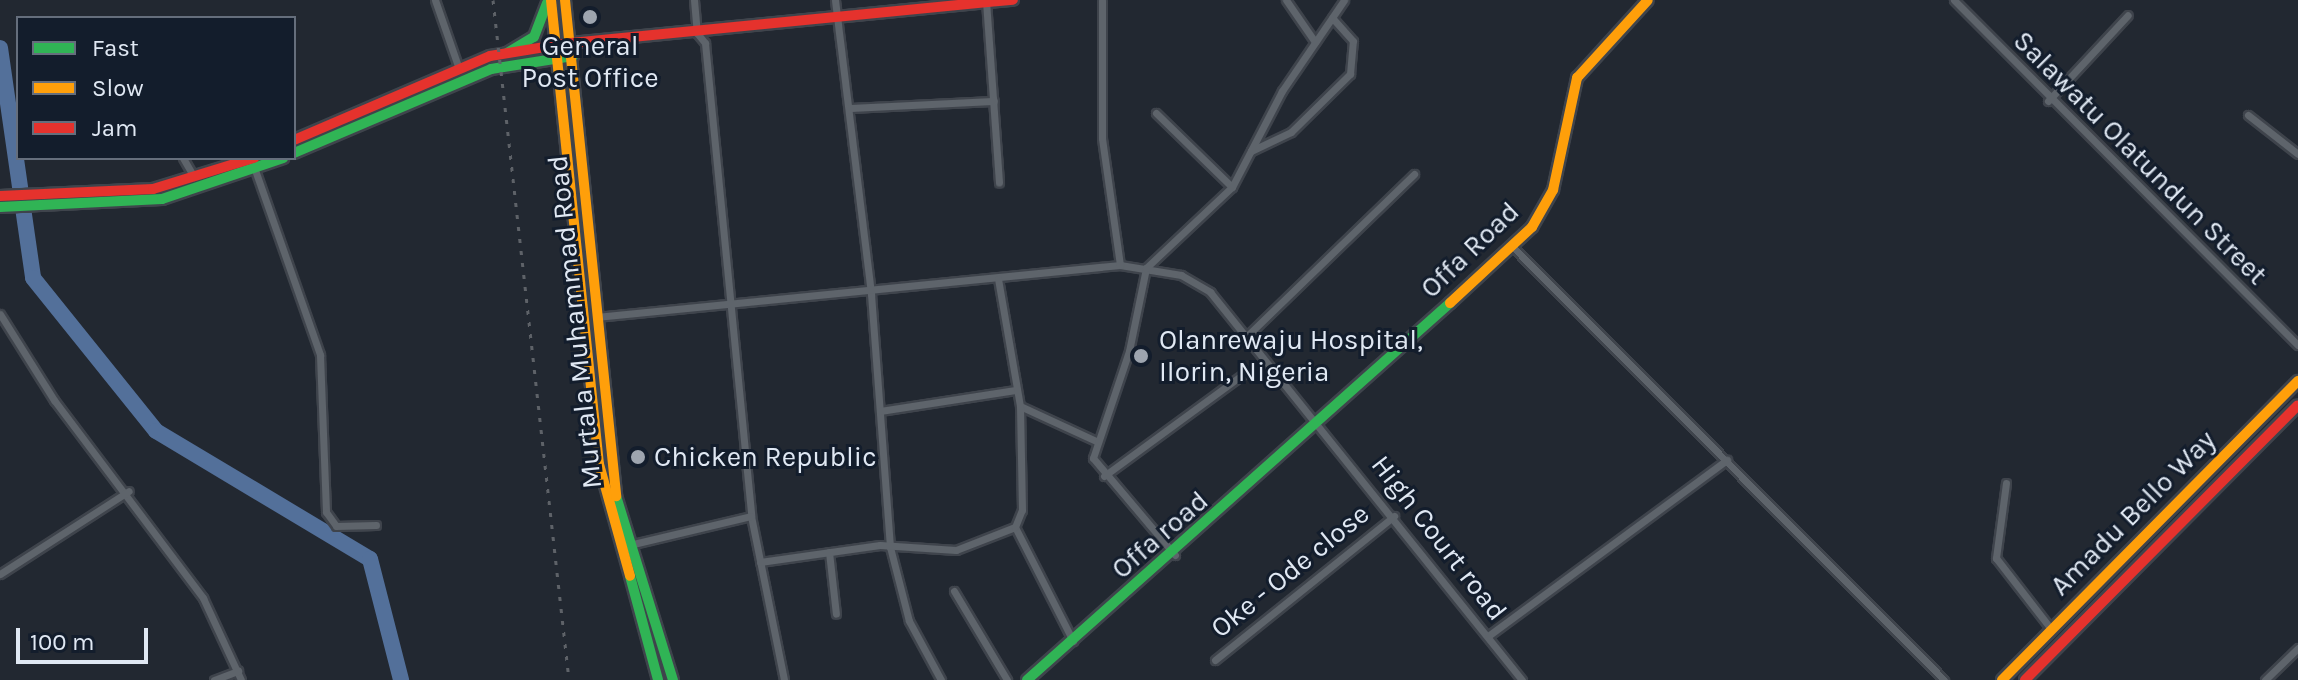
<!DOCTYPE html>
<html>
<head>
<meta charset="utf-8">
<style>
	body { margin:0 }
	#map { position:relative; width:2298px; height:680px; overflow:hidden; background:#222831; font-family:Karla,sans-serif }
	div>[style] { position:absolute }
	.river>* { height:16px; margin:-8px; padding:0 8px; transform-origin:8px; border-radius:8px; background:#53709a }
	.roads { filter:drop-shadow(2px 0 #3f444c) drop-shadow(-2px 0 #3f444c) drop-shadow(0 2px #3f444c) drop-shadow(0 -2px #3f444c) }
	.street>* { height:7px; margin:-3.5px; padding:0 3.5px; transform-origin:3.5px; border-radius:3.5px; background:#5e646b }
	.fast>* { height:10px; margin:-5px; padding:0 5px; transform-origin:5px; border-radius:5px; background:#30b455 }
	.slow>* { height:10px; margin:-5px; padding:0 5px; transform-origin:5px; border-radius:5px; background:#ff9f0a }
	.jam>* { height:10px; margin:-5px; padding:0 5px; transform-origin:5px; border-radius:5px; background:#e5322d }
	.rail>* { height:3px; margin-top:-1.5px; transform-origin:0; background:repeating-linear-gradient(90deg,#5e6268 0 4px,transparent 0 12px) }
	.dots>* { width:22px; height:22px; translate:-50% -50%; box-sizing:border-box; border:4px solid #131d2c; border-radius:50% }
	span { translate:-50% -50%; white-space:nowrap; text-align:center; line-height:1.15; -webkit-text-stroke:6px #131d2c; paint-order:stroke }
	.poi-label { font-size:28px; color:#e0e8f3 }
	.left { translate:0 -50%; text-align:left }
	.street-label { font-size:28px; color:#e0e8f3 }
	.legend { position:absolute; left:16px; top:16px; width:280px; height:144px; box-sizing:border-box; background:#131d2c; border:2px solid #656e7c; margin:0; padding:10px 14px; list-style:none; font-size:24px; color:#e0e8f3 }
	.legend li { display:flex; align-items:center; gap:16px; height:40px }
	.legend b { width:40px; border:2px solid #656e7c }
	.scale { position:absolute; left:16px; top:628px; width:132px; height:36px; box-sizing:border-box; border:4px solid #e0e8f3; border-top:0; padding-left:10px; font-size:24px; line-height:28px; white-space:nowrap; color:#e0e8f3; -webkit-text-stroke:6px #131d2c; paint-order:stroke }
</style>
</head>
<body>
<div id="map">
	<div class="river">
		<div style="left:0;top:48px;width:232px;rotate:81.8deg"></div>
		<div style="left:33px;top:278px;width:196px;rotate:51.2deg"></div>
		<div style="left:156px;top:431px;width:249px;rotate:30.9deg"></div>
		<div style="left:370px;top:559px;width:125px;rotate:75.6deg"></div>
	</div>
	<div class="roads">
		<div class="street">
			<div style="left:435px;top:0;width:73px;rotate:70.8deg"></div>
			<div style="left:694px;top:0;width:33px;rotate:85deg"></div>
			<div style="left:697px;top:33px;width:13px;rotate:51deg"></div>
			<div style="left:705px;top:43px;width:475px;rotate:84.4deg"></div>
			<div style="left:751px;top:516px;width:167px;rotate:78.6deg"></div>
			<div style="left:835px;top:0;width:296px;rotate:83deg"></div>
			<div style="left:871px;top:294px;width:254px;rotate:85.7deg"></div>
			<div style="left:890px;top:547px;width:76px;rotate:75.6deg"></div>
			<div style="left:909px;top:621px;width:67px;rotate:61.5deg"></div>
			<div style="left:1286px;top:0;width:51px;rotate:55.4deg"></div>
			<div style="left:1954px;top:0;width:487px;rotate:45.1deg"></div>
			<div style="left:986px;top:1px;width:182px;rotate:85.9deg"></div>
			<div style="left:2048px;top:101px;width:117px;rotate:-47.1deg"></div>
			<div style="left:849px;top:108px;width:145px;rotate:-2.8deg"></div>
			<div style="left:1156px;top:113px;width:106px;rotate:44.2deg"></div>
			<div style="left:2248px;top:115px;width:63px;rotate:38deg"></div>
			<div style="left:1251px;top:151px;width:44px;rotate:-25.4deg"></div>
			<div style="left:1291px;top:132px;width:83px;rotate:-44.5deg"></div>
			<div style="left:1350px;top:74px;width:33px;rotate:-85deg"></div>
			<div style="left:1353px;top:41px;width:31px;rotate:-132deg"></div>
			<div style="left:183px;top:158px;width:22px;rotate:60deg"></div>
			<div style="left:255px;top:170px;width:196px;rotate:70.6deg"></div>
			<div style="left:320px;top:355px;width:157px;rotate:87.8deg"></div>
			<div style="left:326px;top:512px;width:17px;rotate:54deg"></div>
			<div style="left:336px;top:526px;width:40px;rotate:-1.4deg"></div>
			<div style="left:1513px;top:247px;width:611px;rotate:45.13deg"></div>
			<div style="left:1120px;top:265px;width:62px;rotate:9.3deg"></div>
			<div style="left:1181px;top:275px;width:34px;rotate:30deg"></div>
			<div style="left:1210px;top:292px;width:498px;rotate:51.2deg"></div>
			<div style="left:0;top:314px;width:102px;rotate:57.9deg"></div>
			<div style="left:54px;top:400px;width:248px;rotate:53deg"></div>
			<div style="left:203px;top:598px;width:90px;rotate:65.1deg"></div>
			<div style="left:596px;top:317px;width:527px;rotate:-5.67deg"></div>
			<div style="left:1120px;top:265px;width:128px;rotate:-98.1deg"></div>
			<div style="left:1102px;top:138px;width:138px;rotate:-90deg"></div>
			<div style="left:1249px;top:334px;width:230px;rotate:-44.1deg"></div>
			<div style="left:1020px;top:406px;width:84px;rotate:24.7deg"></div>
			<div style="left:880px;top:411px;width:137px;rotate:-8.8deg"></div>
			<div style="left:1104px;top:476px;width:171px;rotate:-36.2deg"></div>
			<div style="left:2006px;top:483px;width:76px;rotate:97.6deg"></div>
			<div style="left:1996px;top:558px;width:90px;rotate:52.2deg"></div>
			<div style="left:1015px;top:527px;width:128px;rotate:63deg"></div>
			<div style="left:629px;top:545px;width:125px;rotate:-13.4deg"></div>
			<div style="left:829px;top:552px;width:62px;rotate:83.6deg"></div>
			<div style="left:1175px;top:555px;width:127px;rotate:-130.2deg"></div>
			<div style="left:1093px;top:458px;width:113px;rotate:-71.4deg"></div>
			<div style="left:1129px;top:351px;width:85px;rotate:-78.4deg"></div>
			<div style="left:1146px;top:268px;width:118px;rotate:-43.3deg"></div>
			<div style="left:1232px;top:187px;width:108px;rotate:-62.5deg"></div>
			<div style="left:1282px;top:91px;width:110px;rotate:-55.7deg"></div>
			<div style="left:760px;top:562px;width:121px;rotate:-8.1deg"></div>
			<div style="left:880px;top:545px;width:76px;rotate:3.8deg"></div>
			<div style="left:956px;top:550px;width:63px;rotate:-21.3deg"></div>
			<div style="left:1015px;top:527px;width:18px;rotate:-68deg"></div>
			<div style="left:1022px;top:510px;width:104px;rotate:-91.1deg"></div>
			<div style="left:1020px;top:406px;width:129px;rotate:-99.8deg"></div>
			<div style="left:0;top:574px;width:153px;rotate:-32.8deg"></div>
			<div style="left:954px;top:591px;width:104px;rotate:59.2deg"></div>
			<div style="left:1488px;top:636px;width:297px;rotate:-36.4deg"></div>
			<div style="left:1215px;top:660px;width:230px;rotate:-38.8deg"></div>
			<div style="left:214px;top:680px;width:26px;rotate:-21deg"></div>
			<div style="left:2265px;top:680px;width:46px;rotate:-44.1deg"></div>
		</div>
		<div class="fast">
			<div style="left:507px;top:53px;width:31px;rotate:-31deg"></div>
			<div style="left:534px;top:37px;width:36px;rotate:-69deg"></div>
			<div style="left:294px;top:153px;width:214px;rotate:-23.1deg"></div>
			<div style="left:491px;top:69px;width:83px;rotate:-9deg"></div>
			<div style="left:0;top:207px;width:162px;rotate:-2.8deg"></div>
			<div style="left:162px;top:199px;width:128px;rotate:-18.7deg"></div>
			<div style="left:616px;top:496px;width:193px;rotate:72.8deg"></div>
			<div style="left:630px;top:576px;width:108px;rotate:74.9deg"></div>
			<div style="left:1027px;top:680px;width:567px;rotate:-41.71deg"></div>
		</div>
		<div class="slow">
			<div style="left:551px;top:0;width:466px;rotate:84.1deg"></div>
			<div style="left:599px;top:464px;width:116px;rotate:74.5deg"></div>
			<div style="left:565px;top:0;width:499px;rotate:84.1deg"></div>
			<div style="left:1450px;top:303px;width:112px;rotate:-42.8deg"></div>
			<div style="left:1532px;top:227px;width:43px;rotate:-60.4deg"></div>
			<div style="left:1553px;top:190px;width:115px;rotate:-77.9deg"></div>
			<div style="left:1577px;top:78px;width:105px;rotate:-47.7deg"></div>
			<div style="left:2002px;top:680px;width:421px;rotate:-45.3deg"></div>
		</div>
		<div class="jam">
			<div style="left:571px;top:43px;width:444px;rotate:-5.6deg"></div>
			<div style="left:294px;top:140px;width:213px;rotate:-23.2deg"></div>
			<div style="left:490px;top:56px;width:74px;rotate:-9.3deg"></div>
			<div style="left:0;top:196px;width:153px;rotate:-2.6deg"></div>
			<div style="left:153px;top:189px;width:106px;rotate:-17.1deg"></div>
			<div style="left:2025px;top:680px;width:387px;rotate:-45.2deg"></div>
		</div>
	</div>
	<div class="rail">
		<div style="left:493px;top:0;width:684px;rotate:83.62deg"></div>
	</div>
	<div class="dots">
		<div style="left:590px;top:17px;background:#9ea5af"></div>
		<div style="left:1141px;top:356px;background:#9ea5af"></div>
		<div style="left:638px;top:457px;background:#9ea5af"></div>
	</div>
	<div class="poi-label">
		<span style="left:590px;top:62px">General<br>Post Office</span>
		<span class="left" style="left:1159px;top:356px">Olanrewaju Hospital,<br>Ilorin, Nigeria</span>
		<span class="left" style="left:654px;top:457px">Chicken Republic</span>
	</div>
	<div class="street-label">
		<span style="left:2140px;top:158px;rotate:45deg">Salawatu Olatundun Street</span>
		<span style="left:1470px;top:250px;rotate:-44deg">Offa Road</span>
		<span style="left:575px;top:322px;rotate:-96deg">Murtala Muhammad Road</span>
		<span style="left:2133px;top:513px;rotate:-45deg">Amadu Bello Way</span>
		<span style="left:1160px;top:535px;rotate:-41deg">Offa road</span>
		<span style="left:1439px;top:538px;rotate:52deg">High Court road</span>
		<span style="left:1290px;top:571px;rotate:-39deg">Oke - Ode close</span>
	</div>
	<ul class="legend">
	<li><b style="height:10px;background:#30b455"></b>Fast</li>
	<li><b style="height:10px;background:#ff9f0a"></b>Slow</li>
	<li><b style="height:10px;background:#e5322d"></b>Jam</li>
	</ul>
	<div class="scale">100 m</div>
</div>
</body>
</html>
